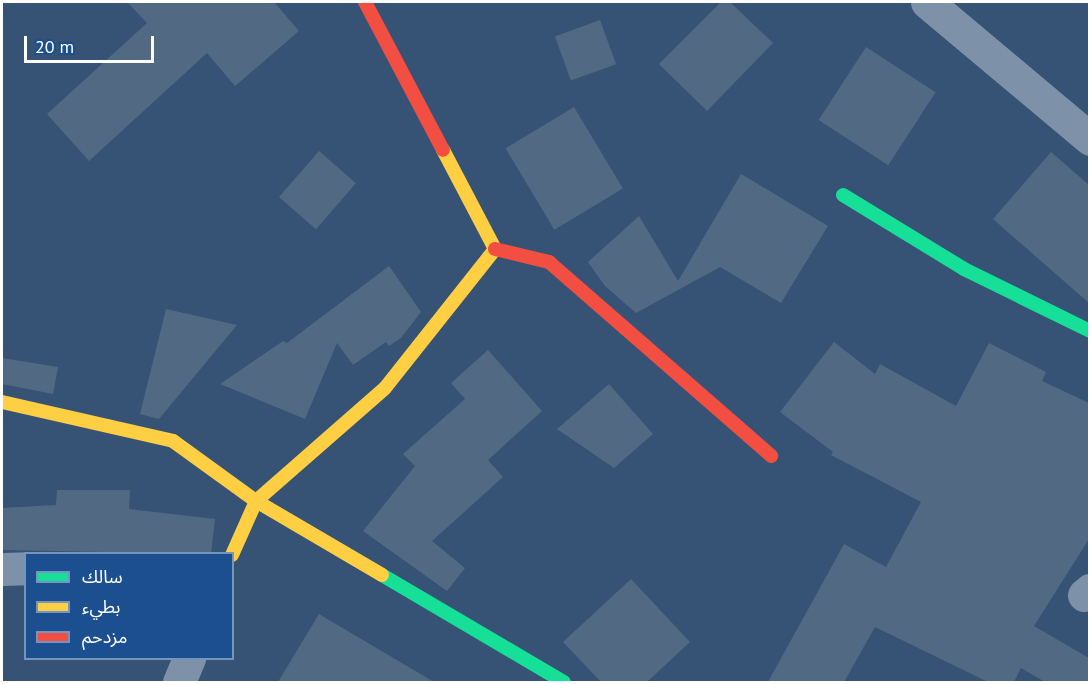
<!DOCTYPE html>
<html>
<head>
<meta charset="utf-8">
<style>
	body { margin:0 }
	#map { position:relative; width:1091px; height:684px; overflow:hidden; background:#365274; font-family:"PT Sans","Noto Sans Arabic",sans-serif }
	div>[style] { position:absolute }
	.building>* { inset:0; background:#526984; transform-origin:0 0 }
	.street>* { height:33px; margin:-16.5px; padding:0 16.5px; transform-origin:16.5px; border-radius:16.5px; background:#7d92a8 }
	.fast>* { height:14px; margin:-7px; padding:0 7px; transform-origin:7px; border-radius:7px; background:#16e098 }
	.slow>* { height:14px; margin:-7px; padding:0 7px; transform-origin:7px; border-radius:7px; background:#ffcf43 }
	.jam>* { height:14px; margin:-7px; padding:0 7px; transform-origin:7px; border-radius:7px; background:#f24e42 }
	span { translate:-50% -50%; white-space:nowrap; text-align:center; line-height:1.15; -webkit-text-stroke:4.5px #1b4f8f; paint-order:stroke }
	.frame { position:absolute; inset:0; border:3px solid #fff; pointer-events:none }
	.legend { position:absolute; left:24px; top:552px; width:210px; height:108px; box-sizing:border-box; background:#1b4f8f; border:2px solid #7695bc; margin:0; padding:8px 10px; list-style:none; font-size:18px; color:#fff }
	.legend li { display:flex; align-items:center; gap:12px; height:30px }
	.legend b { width:30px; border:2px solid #7695bc }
	.scale { position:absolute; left:24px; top:36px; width:130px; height:27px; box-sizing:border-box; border:3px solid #fff; border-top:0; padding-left:8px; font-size:18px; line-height:21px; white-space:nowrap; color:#fff; -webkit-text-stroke:4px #1b4f8f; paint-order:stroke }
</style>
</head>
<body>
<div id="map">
	<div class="building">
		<i style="clip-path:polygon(127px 2px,274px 2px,299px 31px,235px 86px,207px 53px,89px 161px,47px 114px,147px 23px)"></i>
		<i style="clip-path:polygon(721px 2px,730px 2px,773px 43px,707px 111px,659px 64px)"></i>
		<i style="left:600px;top:20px;width:47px;height:48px;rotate:70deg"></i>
		<i style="left:866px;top:47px;width:83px;height:87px;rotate:33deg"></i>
		<i style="left:574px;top:107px;width:95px;height:80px;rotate:59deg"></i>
		<i style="left:319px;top:151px;width:49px;height:61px;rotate:41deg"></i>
		<i style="clip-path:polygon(1051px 152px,1089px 185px,1089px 303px,993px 219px)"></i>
		<i style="clip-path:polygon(741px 174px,828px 226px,781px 303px,720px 267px,636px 313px,605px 286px,588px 262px,639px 216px,678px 281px)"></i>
		<i style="clip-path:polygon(389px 266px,421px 312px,401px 338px,389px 346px,386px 342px,353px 365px,337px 343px,305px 419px,220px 384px,283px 341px,287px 343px)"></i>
		<i style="clip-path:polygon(166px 309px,237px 325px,159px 419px,140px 414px)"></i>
		<i style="clip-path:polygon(834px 342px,875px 374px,880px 364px,956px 406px,989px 343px,1046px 372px,1042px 381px,1089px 403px,1089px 539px,1034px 626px,1089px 658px,1089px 682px,1045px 682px,1021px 668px,1014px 682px,988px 682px,875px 627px,844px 682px,768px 682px,844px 544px,886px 567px,921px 502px,831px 455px,833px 452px,780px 412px)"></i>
		<i style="clip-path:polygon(488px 350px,542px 411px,488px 460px,503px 477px,432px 541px,465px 568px,447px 591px,363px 531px,415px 466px,403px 454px,465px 399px,451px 383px)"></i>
		<i style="clip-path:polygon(2px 358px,58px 367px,53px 394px,2px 384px)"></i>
		<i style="clip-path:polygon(609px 384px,653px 434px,614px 468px,557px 429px)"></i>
		<i style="clip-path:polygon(57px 490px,130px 490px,129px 509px,215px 519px,211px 554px,2px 550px,2px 508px,56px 505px)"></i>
		<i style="clip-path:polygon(631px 579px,690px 642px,647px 682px,601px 682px,563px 642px)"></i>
		<i style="clip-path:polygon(319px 614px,434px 682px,278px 682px)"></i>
	</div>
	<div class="street">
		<i style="left:927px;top:2px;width:213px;rotate:40deg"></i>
		<i style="left:2px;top:569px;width:24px;rotate:-2deg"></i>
		<i style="left:1084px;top:595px;width:8px;rotate:-40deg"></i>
		<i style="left:179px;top:682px;width:26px;rotate:-67deg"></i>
	</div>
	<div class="fast">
		<i style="left:843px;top:195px;width:142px;rotate:31.4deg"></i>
		<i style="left:964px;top:269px;width:140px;rotate:26.2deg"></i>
		<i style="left:382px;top:575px;width:211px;rotate:30.5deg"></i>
	</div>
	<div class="slow">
		<i style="left:2px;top:402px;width:175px;rotate:12.8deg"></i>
		<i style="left:173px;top:441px;width:102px;rotate:35.9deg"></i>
		<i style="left:256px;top:501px;width:146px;rotate:30.4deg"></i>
		<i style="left:232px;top:555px;width:59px;rotate:-66deg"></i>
		<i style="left:256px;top:501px;width:171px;rotate:-41.2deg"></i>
		<i style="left:385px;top:388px;width:177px;rotate:-51.6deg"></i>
		<i style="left:495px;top:249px;width:112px;rotate:-117.7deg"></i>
	</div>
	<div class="jam">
		<i style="left:365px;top:2px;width:167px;rotate:62.2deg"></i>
		<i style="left:495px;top:249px;width:56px;rotate:13.5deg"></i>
		<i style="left:549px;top:262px;width:295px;rotate:41.1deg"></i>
	</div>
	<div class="frame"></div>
	<ul class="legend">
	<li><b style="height:8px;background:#16e098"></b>سالك</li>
	<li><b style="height:8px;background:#ffcf43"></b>بطيء</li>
	<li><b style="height:8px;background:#f24e42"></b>مزدحم</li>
	</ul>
	<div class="scale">20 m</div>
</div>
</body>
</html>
